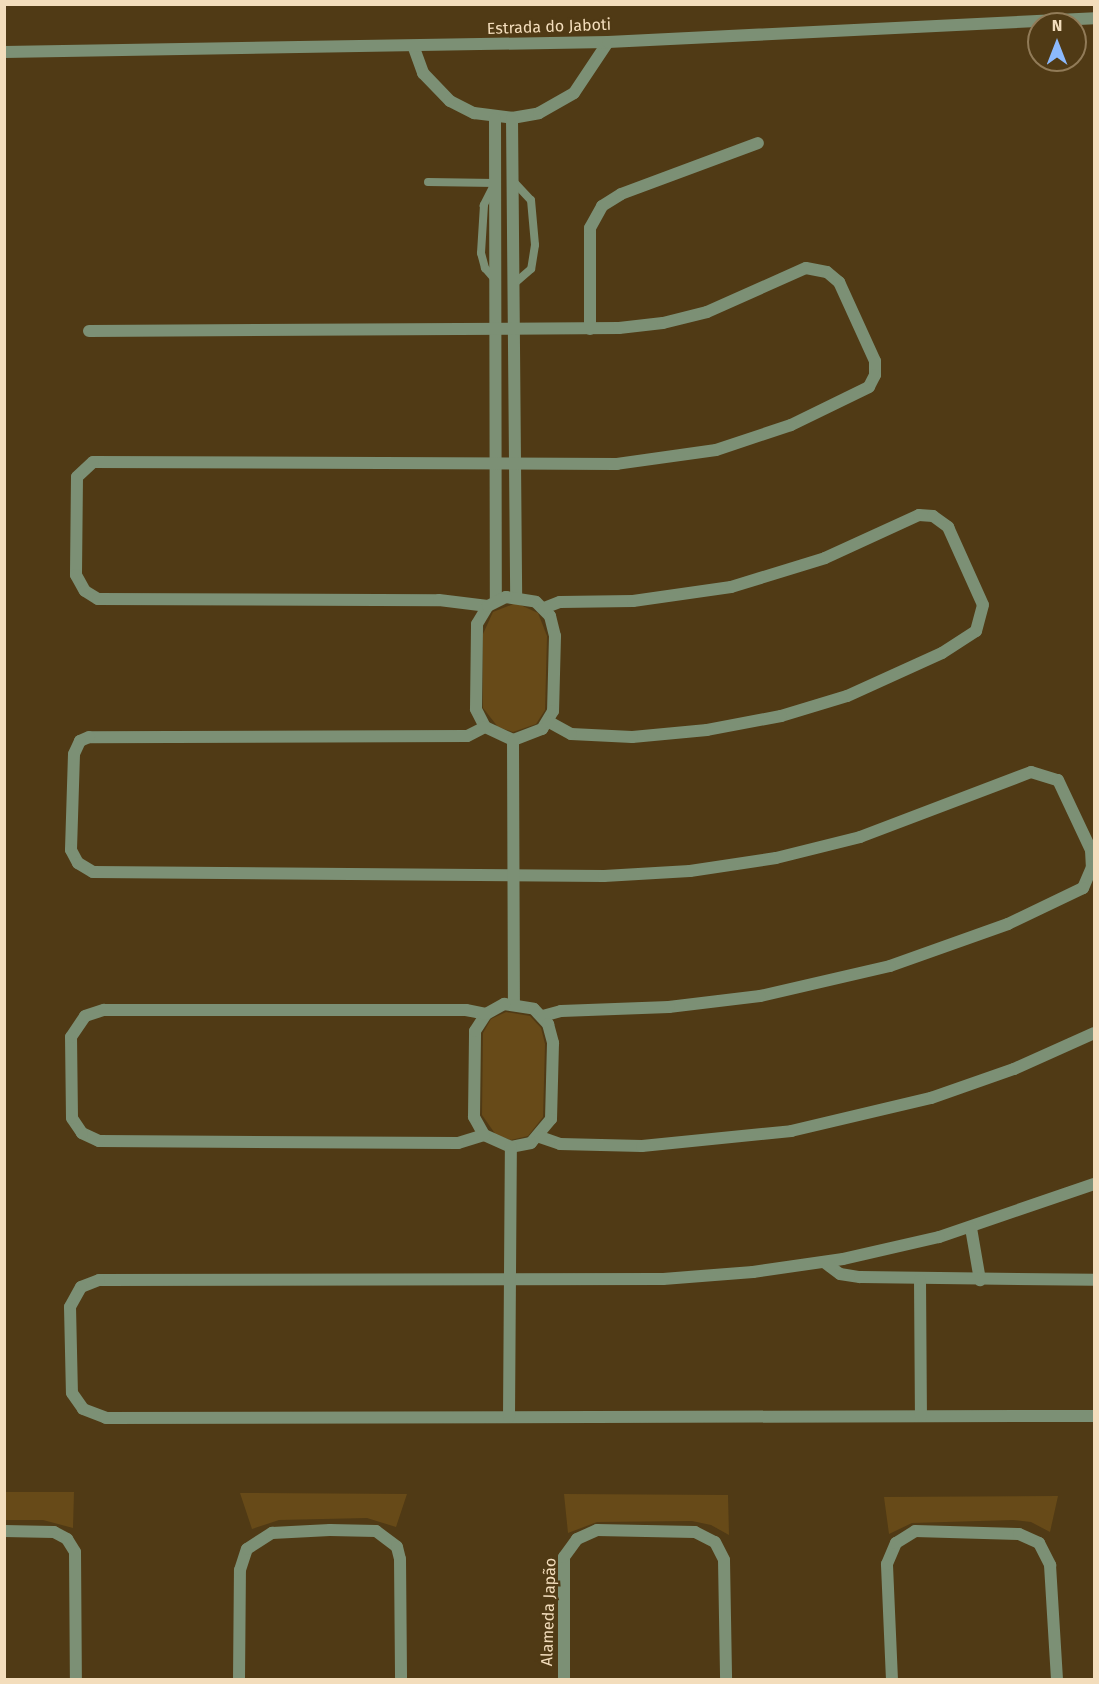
<!DOCTYPE html>
<html>
<head>
<meta charset="utf-8">
<style>
	body { margin:0 }
	#map { position:relative; width:1099px; height:1684px; overflow:hidden; background:#503a15; font-family:"Fira Sans",sans-serif }
	div>[style] { position:absolute }
	.green>* { inset:0; background:#674a18 }
	.service>* { height:8px; margin:-4px; padding:0 4px; transform-origin:4px; border-radius:4px; background:#7c9075 }
	.minor>* { height:12px; margin:-6px; padding:0 6px; transform-origin:6px; border-radius:6px; background:#7c9075 }
	span { translate:-50% -50%; white-space:nowrap; text-align:center; line-height:1.15; -webkit-text-stroke:4.5px #503a15; paint-order:stroke }
	.street-label { font-size:16px; color:#f3ddbc }
	.frame { position:absolute; inset:0; border:6px solid #f3ddbc; pointer-events:none }
	.north { position:absolute; left:1027px; top:12px; width:60px; height:60px; box-sizing:border-box; background:#503a15; border:2px solid #917b58; border-radius:50%; rotate:0deg; font-size:16px; font-weight:700; line-height:24px; text-align:center; color:#f3ddbc }
	.north::after { content:''; display:block; margin:auto; width:21px; height:27px; background:#8cb9fc; clip-path:polygon(50% 0,100% 100%,50% 72%,0 100%) }
</style>
</head>
<body>
<div id="map">
	<div class="green">
		<i style="clip-path:polygon(516px 603px,538px 613px,547px 636px,545px 710px,536px 724px,513px 732px,498px 727px,483px 708px,483px 634px,493px 612px)"></i>
		<i style="clip-path:polygon(506px 1012px,530px 1016px,541px 1028px,545px 1044px,543px 1117px,528px 1136px,511px 1140px,496px 1135px,482px 1115px,483px 1033px,491px 1019px)"></i>
		<i style="clip-path:polygon(5px 1492px,74px 1492px,73px 1528px,43px 1520px,5px 1520px)"></i>
		<i style="clip-path:polygon(240px 1493px,407px 1494px,396px 1527px,367px 1518px,279px 1520px,252px 1529px)"></i>
		<i style="clip-path:polygon(564px 1494px,728px 1495px,729px 1535px,711px 1525px,692px 1521px,597px 1522px,568px 1533px)"></i>
		<i style="clip-path:polygon(1058px 1496px,1050px 1532px,1031px 1522px,1013px 1520px,912px 1523px,889px 1534px,884px 1497px)"></i>
	</div>
	<div class="service">
		<i style="left:513px;top:181px;width:26px;rotate:47deg"></i>
		<i style="left:531px;top:200px;width:45px;rotate:84.9deg"></i>
		<i style="left:535px;top:245px;width:24px;rotate:99deg"></i>
		<i style="left:531px;top:269px;width:21px;rotate:139deg"></i>
		<i style="left:428px;top:182px;width:67px;rotate:0.9deg"></i>
		<i style="left:495px;top:183px;width:25px;rotate:117deg"></i>
		<i style="left:484px;top:205px;width:48px;rotate:93.6deg"></i>
		<i style="left:481px;top:253px;width:16px;rotate:75deg"></i>
		<i style="left:485px;top:268px;width:18px;rotate:49deg"></i>
	</div>
	<div class="minor">
		<i style="left:414px;top:48px;width:27px;rotate:70deg"></i>
		<i style="left:423px;top:73px;width:39px;rotate:46deg"></i>
		<i style="left:450px;top:101px;width:27px;rotate:27deg"></i>
		<i style="left:474px;top:113px;width:38px;rotate:7deg"></i>
		<i style="left:512px;top:118px;width:27px;rotate:-10deg"></i>
		<i style="left:539px;top:113px;width:40px;rotate:-29.7deg"></i>
		<i style="left:574px;top:93px;width:61px;rotate:-56.3deg"></i>
		<i style="left:4px;top:52px;width:604px;rotate:-0.95deg"></i>
		<i style="left:608px;top:42px;width:487px;rotate:-2.8deg"></i>
		<i style="left:512px;top:118px;width:478px;rotate:89.5deg"></i>
		<i style="left:495px;top:119px;width:481px;rotate:89.9deg"></i>
		<i style="left:590px;top:329px;width:101px;rotate:-90deg"></i>
		<i style="left:590px;top:228px;width:25px;rotate:-61deg"></i>
		<i style="left:602px;top:206px;width:22px;rotate:-32deg"></i>
		<i style="left:621px;top:194px;width:146px;rotate:-20.4deg"></i>
		<i style="left:89px;top:331px;width:530px;rotate:-0.32deg"></i>
		<i style="left:619px;top:328px;width:44px;rotate:-6.5deg"></i>
		<i style="left:663px;top:323px;width:45px;rotate:-14deg"></i>
		<i style="left:707px;top:312px;width:108px;rotate:-24deg"></i>
		<i style="left:806px;top:268px;width:21px;rotate:11deg"></i>
		<i style="left:827px;top:272px;width:16px;rotate:40deg"></i>
		<i style="left:839px;top:282px;width:87px;rotate:65.5deg"></i>
		<i style="left:875px;top:361px;width:14px;rotate:90deg"></i>
		<i style="left:875px;top:375px;width:13px;rotate:117deg"></i>
		<i style="left:869px;top:387px;width:87px;rotate:154deg"></i>
		<i style="left:791px;top:425px;width:79px;rotate:161.6deg"></i>
		<i style="left:716px;top:450px;width:100px;rotate:172deg"></i>
		<i style="left:617px;top:464px;width:524px;rotate:-179.78deg"></i>
		<i style="left:93px;top:462px;width:22px;rotate:137deg"></i>
		<i style="left:77px;top:477px;width:98px;rotate:90.6deg"></i>
		<i style="left:76px;top:575px;width:18px;rotate:61deg"></i>
		<i style="left:85px;top:591px;width:15px;rotate:32deg"></i>
		<i style="left:98px;top:599px;width:341px;rotate:0.2deg"></i>
		<i style="left:439px;top:600px;width:49px;rotate:7deg"></i>
		<i style="left:506px;top:597px;width:30px;rotate:9deg"></i>
		<i style="left:536px;top:602px;width:20px;rotate:45deg"></i>
		<i style="left:550px;top:616px;width:21px;rotate:76deg"></i>
		<i style="left:555px;top:636px;width:75px;rotate:91.5deg"></i>
		<i style="left:553px;top:711px;width:21px;rotate:121deg"></i>
		<i style="left:542px;top:729px;width:31px;rotate:159deg"></i>
		<i style="left:513px;top:740px;width:31px;rotate:-155deg"></i>
		<i style="left:485px;top:727px;width:20px;rotate:-117deg"></i>
		<i style="left:476px;top:709px;width:85px;rotate:-89.3deg"></i>
		<i style="left:477px;top:624px;width:21px;rotate:-59deg"></i>
		<i style="left:488px;top:606px;width:20px;rotate:-27deg"></i>
		<i style="left:544px;top:608px;width:17px;rotate:-21deg"></i>
		<i style="left:560px;top:602px;width:73px;rotate:-0.8deg"></i>
		<i style="left:633px;top:601px;width:99px;rotate:-8.1deg"></i>
		<i style="left:731px;top:587px;width:98px;rotate:-17.1deg"></i>
		<i style="left:825px;top:558px;width:103px;rotate:-24.6deg"></i>
		<i style="left:919px;top:515px;width:14px;rotate:4deg"></i>
		<i style="left:933px;top:516px;width:19px;rotate:36deg"></i>
		<i style="left:948px;top:527px;width:85px;rotate:65.8deg"></i>
		<i style="left:983px;top:605px;width:27px;rotate:105deg"></i>
		<i style="left:976px;top:631px;width:40px;rotate:147.1deg"></i>
		<i style="left:942px;top:653px;width:104px;rotate:155.6deg"></i>
		<i style="left:847px;top:696px;width:69px;rotate:163.1deg"></i>
		<i style="left:781px;top:716px;width:75px;rotate:169.3deg"></i>
		<i style="left:707px;top:730px;width:75px;rotate:174.7deg"></i>
		<i style="left:632px;top:737px;width:61px;rotate:-177.2deg"></i>
		<i style="left:571px;top:734px;width:26px;rotate:-151deg"></i>
		<i style="left:485px;top:727px;width:20px;rotate:153deg"></i>
		<i style="left:467px;top:736px;width:378px;rotate:179.8deg"></i>
		<i style="left:89px;top:737px;width:10px;rotate:156deg"></i>
		<i style="left:80px;top:741px;width:14px;rotate:115deg"></i>
		<i style="left:74px;top:754px;width:96px;rotate:91.8deg"></i>
		<i style="left:71px;top:850px;width:15px;rotate:62deg"></i>
		<i style="left:78px;top:863px;width:17px;rotate:31deg"></i>
		<i style="left:93px;top:872px;width:511px;rotate:0.45deg"></i>
		<i style="left:604px;top:876px;width:86px;rotate:-3.3deg"></i>
		<i style="left:690px;top:871px;width:87px;rotate:-8.6deg"></i>
		<i style="left:776px;top:858px;width:87px;rotate:-14deg"></i>
		<i style="left:860px;top:837px;width:183px;rotate:-20.8deg"></i>
		<i style="left:1031px;top:772px;width:28px;rotate:17deg"></i>
		<i style="left:1058px;top:780px;width:77px;rotate:64.8deg"></i>
		<i style="left:1091px;top:850px;width:17px;rotate:87deg"></i>
		<i style="left:1092px;top:867px;width:23px;rotate:113deg"></i>
		<i style="left:1083px;top:888px;width:83px;rotate:154.4deg"></i>
		<i style="left:1008px;top:924px;width:125px;rotate:160.4deg"></i>
		<i style="left:890px;top:966px;width:133px;rotate:167deg"></i>
		<i style="left:760px;top:996px;width:92px;rotate:173.1deg"></i>
		<i style="left:669px;top:1007px;width:108px;rotate:177.9deg"></i>
		<i style="left:561px;top:1011px;width:20px;rotate:165deg"></i>
		<i style="left:513px;top:740px;width:263px;rotate:89.8deg"></i>
		<i style="left:504px;top:1004px;width:30px;rotate:9deg"></i>
		<i style="left:534px;top:1009px;width:21px;rotate:47deg"></i>
		<i style="left:548px;top:1024px;width:20px;rotate:75deg"></i>
		<i style="left:553px;top:1043px;width:76px;rotate:91.5deg"></i>
		<i style="left:551px;top:1119px;width:31px;rotate:130deg"></i>
		<i style="left:531px;top:1143px;width:20px;rotate:169deg"></i>
		<i style="left:511px;top:1147px;width:30px;rotate:-156deg"></i>
		<i style="left:484px;top:1135px;width:21px;rotate:-119deg"></i>
		<i style="left:474px;top:1117px;width:86px;rotate:-89.3deg"></i>
		<i style="left:475px;top:1031px;width:20px;rotate:-57deg"></i>
		<i style="left:486px;top:1014px;width:21px;rotate:-29deg"></i>
		<i style="left:484px;top:1135px;width:27px;rotate:163deg"></i>
		<i style="left:458px;top:1143px;width:359px;rotate:-179.7deg"></i>
		<i style="left:99px;top:1141px;width:19px;rotate:-155deg"></i>
		<i style="left:82px;top:1133px;width:18px;rotate:-124deg"></i>
		<i style="left:72px;top:1118px;width:81px;rotate:-90.7deg"></i>
		<i style="left:71px;top:1037px;width:25px;rotate:-56deg"></i>
		<i style="left:85px;top:1016px;width:20px;rotate:-18deg"></i>
		<i style="left:104px;top:1010px;width:362px"></i>
		<i style="left:466px;top:1010px;width:20px;rotate:11deg"></i>
		<i style="left:540px;top:1137px;width:21px;rotate:19deg"></i>
		<i style="left:560px;top:1144px;width:82px;rotate:1.4deg"></i>
		<i style="left:642px;top:1146px;width:150px;rotate:-5.7deg"></i>
		<i style="left:791px;top:1131px;width:144px;rotate:-13.3deg"></i>
		<i style="left:931px;top:1098px;width:88px;rotate:-19.3deg"></i>
		<i style="left:1014px;top:1069px;width:88px;rotate:-24.2deg"></i>
		<i style="left:1094px;top:1184px;width:164px;rotate:161.1deg"></i>
		<i style="left:939px;top:1237px;width:98px;rotate:167.1deg"></i>
		<i style="left:843px;top:1259px;width:91px;rotate:171.8deg"></i>
		<i style="left:753px;top:1272px;width:90px;rotate:175.6deg"></i>
		<i style="left:663px;top:1279px;width:564px;rotate:179.9deg"></i>
		<i style="left:99px;top:1280px;width:19px;rotate:159deg"></i>
		<i style="left:81px;top:1287px;width:23px;rotate:119deg"></i>
		<i style="left:70px;top:1307px;width:86px;rotate:88.7deg"></i>
		<i style="left:72px;top:1393px;width:19px;rotate:55deg"></i>
		<i style="left:83px;top:1409px;width:25px;rotate:21deg"></i>
		<i style="left:106px;top:1418px;width:988px;rotate:-0.12deg"></i>
		<i style="left:971px;top:1228px;width:53px;rotate:80.2deg"></i>
		<i style="left:824px;top:1262px;width:20px;rotate:37deg"></i>
		<i style="left:840px;top:1274px;width:20px;rotate:9deg"></i>
		<i style="left:860px;top:1277px;width:234px;rotate:0.7deg"></i>
		<i style="left:920px;top:1280px;width:136px;rotate:89.6deg"></i>
		<i style="left:509px;top:1417px;width:270px;rotate:-89.6deg"></i>
		<i style="left:4px;top:1531px;width:50px;rotate:1.1deg"></i>
		<i style="left:54px;top:1532px;width:15px;rotate:28deg"></i>
		<i style="left:67px;top:1539px;width:15px;rotate:58deg"></i>
		<i style="left:75px;top:1552px;width:128px;rotate:89.6deg"></i>
		<i style="left:239px;top:1680px;width:110px;rotate:-89.5deg"></i>
		<i style="left:240px;top:1570px;width:22px;rotate:-72deg"></i>
		<i style="left:247px;top:1549px;width:30px;rotate:-33deg"></i>
		<i style="left:272px;top:1533px;width:58px;rotate:-3deg"></i>
		<i style="left:330px;top:1530px;width:46px;rotate:1.2deg"></i>
		<i style="left:376px;top:1531px;width:26px;rotate:37deg"></i>
		<i style="left:397px;top:1547px;width:12px;rotate:76deg"></i>
		<i style="left:400px;top:1559px;width:121px;rotate:89.5deg"></i>
		<i style="left:564px;top:1680px;width:123px;rotate:-90deg"></i>
		<i style="left:564px;top:1557px;width:22px;rotate:-54deg"></i>
		<i style="left:577px;top:1539px;width:22px;rotate:-24deg"></i>
		<i style="left:597px;top:1530px;width:98px;rotate:1.2deg"></i>
		<i style="left:695px;top:1532px;width:22px;rotate:27deg"></i>
		<i style="left:715px;top:1542px;width:20px;rotate:63deg"></i>
		<i style="left:724px;top:1560px;width:120px;rotate:89deg"></i>
		<i style="left:892px;top:1680px;width:116px;rotate:-92.5deg"></i>
		<i style="left:887px;top:1564px;width:23px;rotate:-67deg"></i>
		<i style="left:896px;top:1543px;width:22px;rotate:-32deg"></i>
		<i style="left:915px;top:1531px;width:104px;rotate:1.7deg"></i>
		<i style="left:1019px;top:1534px;width:22px;rotate:24deg"></i>
		<i style="left:1039px;top:1543px;width:25px;rotate:63deg"></i>
		<i style="left:1050px;top:1565px;width:115px;rotate:86.5deg"></i>
	</div>
	<div class="street-label">
		<span style="left:549px;top:27px;rotate:-2deg">Estrada do Jaboti</span>
		<span style="left:549px;top:1612px;rotate:-88deg">Alameda Japão</span>
	</div>
	<div class="frame"></div>
	<div class="north">N</div>
</div>
</body>
</html>
